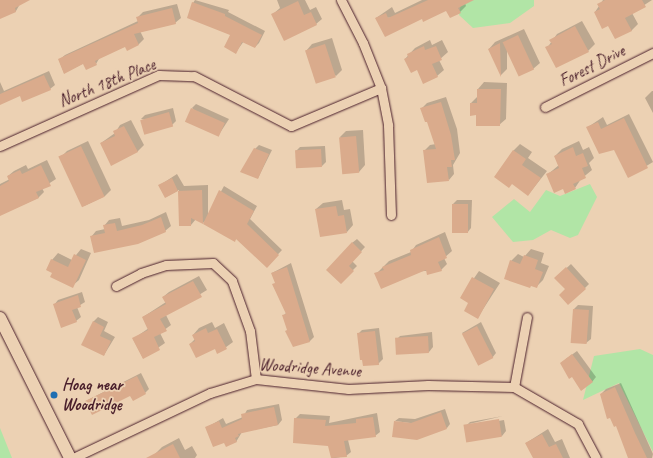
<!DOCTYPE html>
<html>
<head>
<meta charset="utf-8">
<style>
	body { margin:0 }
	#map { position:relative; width:653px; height:458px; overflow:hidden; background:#ecd1b3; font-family:Caveat,sans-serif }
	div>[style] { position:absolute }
	.green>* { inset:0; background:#b1e5a6 }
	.shadow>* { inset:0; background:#0003 }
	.building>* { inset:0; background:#daab8c; transform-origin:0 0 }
	.roads { filter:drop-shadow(0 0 1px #4a1f2b) drop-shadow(0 0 1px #4a1f2b) }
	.minor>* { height:9px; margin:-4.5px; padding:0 4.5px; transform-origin:4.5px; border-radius:4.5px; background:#ecd1b3 }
	.tertiary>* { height:12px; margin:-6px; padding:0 6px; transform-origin:6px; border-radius:6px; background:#ecd1b3 }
	.dots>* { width:11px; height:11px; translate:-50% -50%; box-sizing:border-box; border:2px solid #ecd1b3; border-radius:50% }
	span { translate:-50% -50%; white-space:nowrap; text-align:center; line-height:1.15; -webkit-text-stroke:3.5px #ecd1b3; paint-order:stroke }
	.street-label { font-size:17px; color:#4a1f2b }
	.poi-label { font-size:17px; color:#4a1f2b; font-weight:700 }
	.left { translate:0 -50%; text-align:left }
</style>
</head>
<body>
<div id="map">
	<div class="green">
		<i style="clip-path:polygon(472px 0,534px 0,534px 6px,510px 23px,473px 28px,459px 15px,461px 3px)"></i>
		<i style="clip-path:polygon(590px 184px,597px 197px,578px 235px,570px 238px,551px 230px,533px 240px,513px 242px,492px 217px,514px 199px,530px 212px,546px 190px,560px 196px)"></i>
		<i style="clip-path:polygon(640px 349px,653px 355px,653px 452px,619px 383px,583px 400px,594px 356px)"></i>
		<i style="clip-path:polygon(0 428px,12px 458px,0 458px)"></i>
	</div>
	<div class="shadow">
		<i style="clip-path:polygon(0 0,28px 0,20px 4px,16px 11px,0 18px)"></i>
		<i style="clip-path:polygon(195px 0,229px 10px,228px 12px,265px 31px,259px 43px,255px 47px,244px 41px,236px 52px,231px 35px,193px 3px)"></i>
		<i style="clip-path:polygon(277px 0,305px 0,310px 10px,316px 7px,322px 19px,316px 24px,272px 15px,280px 8px)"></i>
		<i style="clip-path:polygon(422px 0,472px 0,465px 3px,466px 6px,460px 12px,447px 10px,422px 17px,376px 18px,392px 7px,395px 13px)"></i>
		<i style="clip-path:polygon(603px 0,652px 0,632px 13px,638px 24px,631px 31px,609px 24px,595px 12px)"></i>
		<i style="clip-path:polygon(177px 4px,181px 18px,175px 23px,140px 31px,144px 39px,139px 44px,127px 49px,126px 46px,100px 57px,96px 64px,84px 63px,64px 73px,59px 60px,65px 55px,138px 21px,138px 17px,143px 12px)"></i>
		<i style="clip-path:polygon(582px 21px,595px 44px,588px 51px,547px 48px,557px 34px)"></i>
		<i style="clip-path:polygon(524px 29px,540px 63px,533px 69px,507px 50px,507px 69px,501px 75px,489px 49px,495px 42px)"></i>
		<i style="clip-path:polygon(332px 38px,342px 70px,336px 76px,306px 51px,312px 44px)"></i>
		<i style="clip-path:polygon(430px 40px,432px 45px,442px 40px,448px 52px,439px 60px,444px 70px,437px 76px,417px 69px,405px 59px,415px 48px)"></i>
		<i style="clip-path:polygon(49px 71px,55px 85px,50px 89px,20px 95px,0 104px,0 82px,4px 91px)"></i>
		<i style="clip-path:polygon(484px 82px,507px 83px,506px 119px,499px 125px,477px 114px,471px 103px,478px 96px,478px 89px)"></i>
		<i style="clip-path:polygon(652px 91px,653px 91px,653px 113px,645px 98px)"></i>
		<i style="clip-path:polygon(446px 97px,457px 129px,460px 153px,453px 165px,454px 174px,449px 180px,424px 151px,430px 145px,436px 144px,428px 120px,421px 109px,427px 103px)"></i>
		<i style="clip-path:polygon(196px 104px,229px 119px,218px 136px,192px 108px)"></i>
		<i style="clip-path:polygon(173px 108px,176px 121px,172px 125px,141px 119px,145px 115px)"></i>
		<i style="clip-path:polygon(629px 114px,653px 162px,628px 177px,615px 149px,588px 127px,603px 117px,607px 125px)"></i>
		<i style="clip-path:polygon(131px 120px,144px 145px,137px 152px,101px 143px,115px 133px,120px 125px)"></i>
		<i style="clip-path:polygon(363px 130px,365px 165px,359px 172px,340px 137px,346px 131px)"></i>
		<i style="clip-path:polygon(88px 141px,111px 190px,105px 196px,84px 206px,61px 157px,67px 151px)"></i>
		<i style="clip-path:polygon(579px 141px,583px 150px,589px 147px,594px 158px,589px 163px,592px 170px,581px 179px,575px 188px,563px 187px,547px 175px,559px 165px,555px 156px,562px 149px)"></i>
		<i style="clip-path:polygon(520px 144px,532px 152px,528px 158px,547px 171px,528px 195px,513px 151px)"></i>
		<i style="clip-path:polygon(259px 145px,272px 150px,258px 178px,255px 149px)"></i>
		<i style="clip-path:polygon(325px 146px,326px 162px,322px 166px,296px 151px,300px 147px)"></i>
		<i style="clip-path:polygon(47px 160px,56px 179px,42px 188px,44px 192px,38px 198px,0 215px,0 184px,10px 179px,8px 176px,14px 171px,26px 165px,28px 169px)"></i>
		<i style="clip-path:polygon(177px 174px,184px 186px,208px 185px,208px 215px,224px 186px,257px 206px,250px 219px,282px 250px,267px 266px,237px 238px,235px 240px,206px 220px,203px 223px,196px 219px,191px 225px,180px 225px,179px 190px,166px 197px,160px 185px)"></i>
		<i style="clip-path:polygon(342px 200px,344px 210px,350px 209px,353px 225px,347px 232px,316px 209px,323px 203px)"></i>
		<i style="clip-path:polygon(457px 200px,472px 200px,471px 228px,467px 233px,452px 232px,453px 204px)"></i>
		<i style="clip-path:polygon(166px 212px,171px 226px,165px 231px,91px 237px,96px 231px,105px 229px,104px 226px,109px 220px,120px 218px,122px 226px,149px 220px)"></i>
		<i style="clip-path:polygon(445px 232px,452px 251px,444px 258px,447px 264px,441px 270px,376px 274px,389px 261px,411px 252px,416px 245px)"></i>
		<i style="clip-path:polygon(357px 239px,365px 247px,352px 261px,357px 266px,341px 282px,352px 243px)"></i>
		<i style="clip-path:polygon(81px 249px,91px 253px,79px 280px,72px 286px,53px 272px,52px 260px,58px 253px,72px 260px)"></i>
		<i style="clip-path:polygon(531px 249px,544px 253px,541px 263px,549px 266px,543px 280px,536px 287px,511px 261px,518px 254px,524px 257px)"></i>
		<i style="clip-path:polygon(291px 263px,314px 337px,310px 341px,294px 346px,284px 315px,287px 312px,272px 273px)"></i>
		<i style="clip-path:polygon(571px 264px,589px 284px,585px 288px,566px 289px,560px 274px)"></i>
		<i style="clip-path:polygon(479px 271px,500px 283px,478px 317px,470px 302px,461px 297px)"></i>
		<i style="clip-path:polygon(199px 276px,207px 290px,166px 315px,171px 325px,160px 333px,165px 343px,143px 358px,133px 339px,149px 328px,143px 317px,166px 302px,163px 297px,169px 292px)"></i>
		<i style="clip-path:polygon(82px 292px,85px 302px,77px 307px,81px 317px,76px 321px,54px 305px,58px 300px)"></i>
		<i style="clip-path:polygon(578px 305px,593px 306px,591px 339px,586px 343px,574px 309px)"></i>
		<i style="clip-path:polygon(98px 317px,108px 322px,104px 331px,115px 337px,104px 355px,93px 322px)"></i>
		<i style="clip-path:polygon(212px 322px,215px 328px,224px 323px,233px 342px,218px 353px,215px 348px,190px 344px,195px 339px,193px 335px,199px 328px)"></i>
		<i style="clip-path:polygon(481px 322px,496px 353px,492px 358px,462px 333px)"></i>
		<i style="clip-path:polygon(379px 328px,383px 359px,378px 364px,363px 358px,358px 334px,362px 330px)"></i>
		<i style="clip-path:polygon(432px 332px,433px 347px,429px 352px,397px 354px,396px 340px,400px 336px)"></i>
		<i style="clip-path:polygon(577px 351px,596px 377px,592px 382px,566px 359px)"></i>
		<i style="clip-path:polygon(141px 373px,149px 389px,145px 393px,86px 401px)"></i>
		<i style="clip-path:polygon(621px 383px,653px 454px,652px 458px,629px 458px,617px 425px,601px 394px,606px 389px)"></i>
		<i style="clip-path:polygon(279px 404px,282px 420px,278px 425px,242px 432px,236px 442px,224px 441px,206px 428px,223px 418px,226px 424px,243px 417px,247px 410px)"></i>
		<i style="clip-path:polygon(445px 409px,450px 424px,447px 428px,395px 421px,399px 418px,415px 419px)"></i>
		<i style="clip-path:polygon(377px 413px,380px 432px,375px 436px,348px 440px,351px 452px,346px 456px,335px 458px,332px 458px,329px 445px,295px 419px,300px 414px,330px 416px,329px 423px)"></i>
		<i style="clip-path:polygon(503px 416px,469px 424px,469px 426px,504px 420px,506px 431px,502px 436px,466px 426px,470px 422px)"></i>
		<i style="clip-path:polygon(548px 429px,555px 442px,562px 439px,570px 458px,534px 458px,526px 443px)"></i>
		<i style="clip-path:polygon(179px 438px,185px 450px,192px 446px,197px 455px,195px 458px,157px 458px,155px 454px,162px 447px)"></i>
	</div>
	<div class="building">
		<i style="clip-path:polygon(0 0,30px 0,15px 8px,16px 12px,0 19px)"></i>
		<i style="clip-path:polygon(428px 0,474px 0,458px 8px,461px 13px,450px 18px,446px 11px,423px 22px,422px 19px,385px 37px,375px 18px,386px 13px,388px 18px)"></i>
		<i style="clip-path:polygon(605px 0,642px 0,646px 7px,625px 18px,632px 31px,615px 39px,608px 26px,602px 29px,594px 12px,600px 9px,597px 4px)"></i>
		<i style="clip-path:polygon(298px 1px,304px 15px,311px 12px,317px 25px,284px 41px,271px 14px)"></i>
		<i style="clip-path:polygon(192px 2px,225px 14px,225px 16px,262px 35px,255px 48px,242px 42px,236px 54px,224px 47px,230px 35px,187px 18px)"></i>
		<i style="clip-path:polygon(172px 8px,176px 24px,134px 34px,139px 45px,127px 51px,125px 47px,95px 61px,97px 65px,86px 70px,83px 64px,64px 74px,58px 59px,138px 23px,136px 17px)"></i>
		<i style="clip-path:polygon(575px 26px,589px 52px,556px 68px,545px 47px,552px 44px,549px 40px)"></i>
		<i style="left:518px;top:35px;width:38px;height:17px;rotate:65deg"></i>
		<i style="clip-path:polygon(500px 43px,501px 77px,488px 49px)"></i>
		<i style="left:325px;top:44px;width:35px;height:21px;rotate:72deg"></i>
		<i style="clip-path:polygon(424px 46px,425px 50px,436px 46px,442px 60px,432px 64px,438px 77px,423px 84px,417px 70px,411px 73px,404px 59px,408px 57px,407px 54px)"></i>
		<i style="clip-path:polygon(44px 75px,51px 90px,22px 102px,20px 96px,0 105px,0 94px)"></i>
		<i style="clip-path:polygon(477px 89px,501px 89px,500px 126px,476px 126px,476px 115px,470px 116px,470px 103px,477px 103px)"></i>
		<i style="clip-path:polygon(441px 102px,451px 135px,455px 160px,451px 160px,452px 167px,447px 167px,449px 181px,427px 183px,423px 150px,436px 149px,427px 122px,425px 122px,420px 108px)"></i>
		<i style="left:191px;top:108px;width:37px;height:15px;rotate:24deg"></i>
		<i style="left:169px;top:112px;width:15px;height:30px;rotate:74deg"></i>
		<i style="clip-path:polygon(624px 118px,648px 168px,628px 178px,614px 150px,599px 154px,586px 127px,598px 122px,601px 129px)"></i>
		<i style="clip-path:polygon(124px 126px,138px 152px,111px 166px,100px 143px,115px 136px,113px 131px)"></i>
		<i style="left:356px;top:136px;width:37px;height:17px;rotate:85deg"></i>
		<i style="left:81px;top:146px;width:56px;height:25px;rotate:65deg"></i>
		<i style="clip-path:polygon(573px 147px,576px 156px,583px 153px,588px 166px,582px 168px,586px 178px,573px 184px,576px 189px,565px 194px,563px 189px,554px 193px,546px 174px,559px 168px,554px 156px)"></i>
		<i style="clip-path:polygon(254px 148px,269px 154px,258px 179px,240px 172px)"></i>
		<i style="left:321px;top:149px;width:18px;height:26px;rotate:87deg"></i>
		<i style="clip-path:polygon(513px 150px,526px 159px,522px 165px,541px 178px,528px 196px,512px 184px,509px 188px,494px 177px)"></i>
		<i style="clip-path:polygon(41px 165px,51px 186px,36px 192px,39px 198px,0 216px,0 186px,9px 181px,7px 176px,20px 170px,22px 174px)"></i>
		<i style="clip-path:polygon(172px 178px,178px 191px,202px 190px,203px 224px,191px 218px,191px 226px,179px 226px,178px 191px,165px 198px,158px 185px)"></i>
		<i style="clip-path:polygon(219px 190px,254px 211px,247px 224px,279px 255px,267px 268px,236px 239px,235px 242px,203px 224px)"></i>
		<i style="left:452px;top:204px;width:16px;height:29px"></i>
		<i style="clip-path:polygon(336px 206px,338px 216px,344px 215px,347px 233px,320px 237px,315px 209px)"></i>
		<i style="clip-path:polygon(161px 217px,166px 232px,138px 244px,94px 253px,90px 236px,105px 233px,103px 225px,115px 223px,117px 231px,142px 225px)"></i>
		<i style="clip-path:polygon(439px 237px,447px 258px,438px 262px,442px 271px,427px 275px,426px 270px,381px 289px,374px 273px,384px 270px,382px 267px,411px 255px,410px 250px)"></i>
		<i style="clip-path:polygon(352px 242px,362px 252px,349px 266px,354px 271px,341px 284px,326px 270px)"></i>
		<i style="clip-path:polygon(74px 254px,86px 260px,73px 288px,50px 277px,52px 273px,46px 270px,51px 259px,68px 267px)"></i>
		<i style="clip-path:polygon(524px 255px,538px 260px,535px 269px,543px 272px,537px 288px,531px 286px,530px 288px,504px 279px,510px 260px,520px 264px)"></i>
		<i style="clip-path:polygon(287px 267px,310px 342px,293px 347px,285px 331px,287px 330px,282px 315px,286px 314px,272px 284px,275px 283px,271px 273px)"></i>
		<i style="clip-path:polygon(566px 267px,586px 289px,568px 305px,559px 295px,565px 289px,554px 278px)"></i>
		<i style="clip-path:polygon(472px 277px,494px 289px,478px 319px,464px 311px,468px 303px,460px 298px)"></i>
		<i style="clip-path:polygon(193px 281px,202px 297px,160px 319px,167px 331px,154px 337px,160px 350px,143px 359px,132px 338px,148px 330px,142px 317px,166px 304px,162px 297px)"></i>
		<i style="clip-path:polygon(78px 295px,81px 307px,72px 310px,77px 322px,61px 328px,53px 304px)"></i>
		<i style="left:573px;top:309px;width:16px;height:34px;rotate:4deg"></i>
		<i style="clip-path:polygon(93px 321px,104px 327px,100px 336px,111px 341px,104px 356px,81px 345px)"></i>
		<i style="left:477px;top:326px;width:36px;height:17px;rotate:63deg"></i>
		<i style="clip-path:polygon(206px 328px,208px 333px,217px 329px,227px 349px,217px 354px,215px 349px,196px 358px,189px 344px,195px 341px,192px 335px)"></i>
		<i style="clip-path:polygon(375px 331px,379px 365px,363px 366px,362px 360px,360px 360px,357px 333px)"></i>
		<i style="left:428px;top:336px;width:17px;height:33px;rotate:87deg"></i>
		<i style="clip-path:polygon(572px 354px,593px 382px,581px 391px,572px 377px,569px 379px,560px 363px)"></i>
		<i style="clip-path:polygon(137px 376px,146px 394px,133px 401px,130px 396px,92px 415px,85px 401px)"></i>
		<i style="clip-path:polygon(615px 387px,635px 433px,647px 458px,628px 458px,616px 426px,614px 427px,610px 418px,607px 419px,600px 394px)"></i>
		<i style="clip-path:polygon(274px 407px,278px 425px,238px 434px,239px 436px,235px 438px,237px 442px,226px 447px,224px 443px,213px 447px,205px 427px,219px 421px,222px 428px,242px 419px,241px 414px)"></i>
		<i style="clip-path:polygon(441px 412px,447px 429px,417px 440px,392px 437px,394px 421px,411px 423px)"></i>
		<i style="clip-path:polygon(373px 417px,376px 437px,344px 441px,347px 457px,331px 458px,328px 446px,293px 443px,294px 418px,326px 420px,325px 426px,356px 423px,356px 419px)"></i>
		<i style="left:499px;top:419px;width:18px;height:36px;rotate:81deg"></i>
		<i style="clip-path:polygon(542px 434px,549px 447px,556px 444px,563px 458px,533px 458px,525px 443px)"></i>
		<i style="clip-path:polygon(173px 444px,180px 458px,146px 458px)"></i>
	</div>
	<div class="roads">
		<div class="minor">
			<i style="left:341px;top:0;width:48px;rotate:62.9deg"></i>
			<i style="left:363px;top:43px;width:48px;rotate:68.2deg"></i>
			<i style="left:381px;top:88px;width:38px;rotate:79deg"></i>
			<i style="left:388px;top:125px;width:90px;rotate:88.1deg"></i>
			<i style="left:545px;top:107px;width:121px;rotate:-26.6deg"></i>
			<i style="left:0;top:146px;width:174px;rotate:-24.1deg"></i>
			<i style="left:159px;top:75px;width:35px;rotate:2deg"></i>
			<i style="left:194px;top:76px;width:109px;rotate:27.3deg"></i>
			<i style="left:291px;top:126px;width:98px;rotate:-22.9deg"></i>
			<i style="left:116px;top:286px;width:28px;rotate:-27deg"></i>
			<i style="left:141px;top:273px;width:26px;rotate:-18deg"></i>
			<i style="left:166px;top:265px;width:47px;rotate:-2.4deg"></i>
			<i style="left:213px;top:263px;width:26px;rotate:43deg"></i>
			<i style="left:232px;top:281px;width:53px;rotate:70.2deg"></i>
			<i style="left:250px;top:331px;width:48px;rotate:82.9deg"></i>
			<i style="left:514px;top:387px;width:71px;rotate:-79.5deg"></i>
			<i style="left:73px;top:458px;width:152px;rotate:-25.4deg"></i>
			<i style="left:210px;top:393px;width:48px;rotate:-16.9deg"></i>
			<i style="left:256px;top:379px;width:93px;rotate:6.2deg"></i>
			<i style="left:348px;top:389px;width:80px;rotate:-2.9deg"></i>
			<i style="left:428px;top:385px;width:86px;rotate:1.3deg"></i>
			<i style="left:514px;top:387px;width:74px;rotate:30deg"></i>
			<i style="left:578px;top:424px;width:38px;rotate:62deg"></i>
		</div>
		<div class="tertiary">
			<i style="left:0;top:318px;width:157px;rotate:63.4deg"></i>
		</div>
	</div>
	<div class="dots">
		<i style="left:54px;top:395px;background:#1f6fb2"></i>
	</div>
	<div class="street-label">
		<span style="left:592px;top:66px;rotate:-27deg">Forest Drive</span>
		<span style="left:107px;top:83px;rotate:-22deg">North 18th Place</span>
		<span style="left:310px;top:368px;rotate:4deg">Woodridge Avenue</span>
	</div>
	<div class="poi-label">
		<span class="left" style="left:62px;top:395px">Hoag near<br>Woodridge</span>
	</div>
</div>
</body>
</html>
